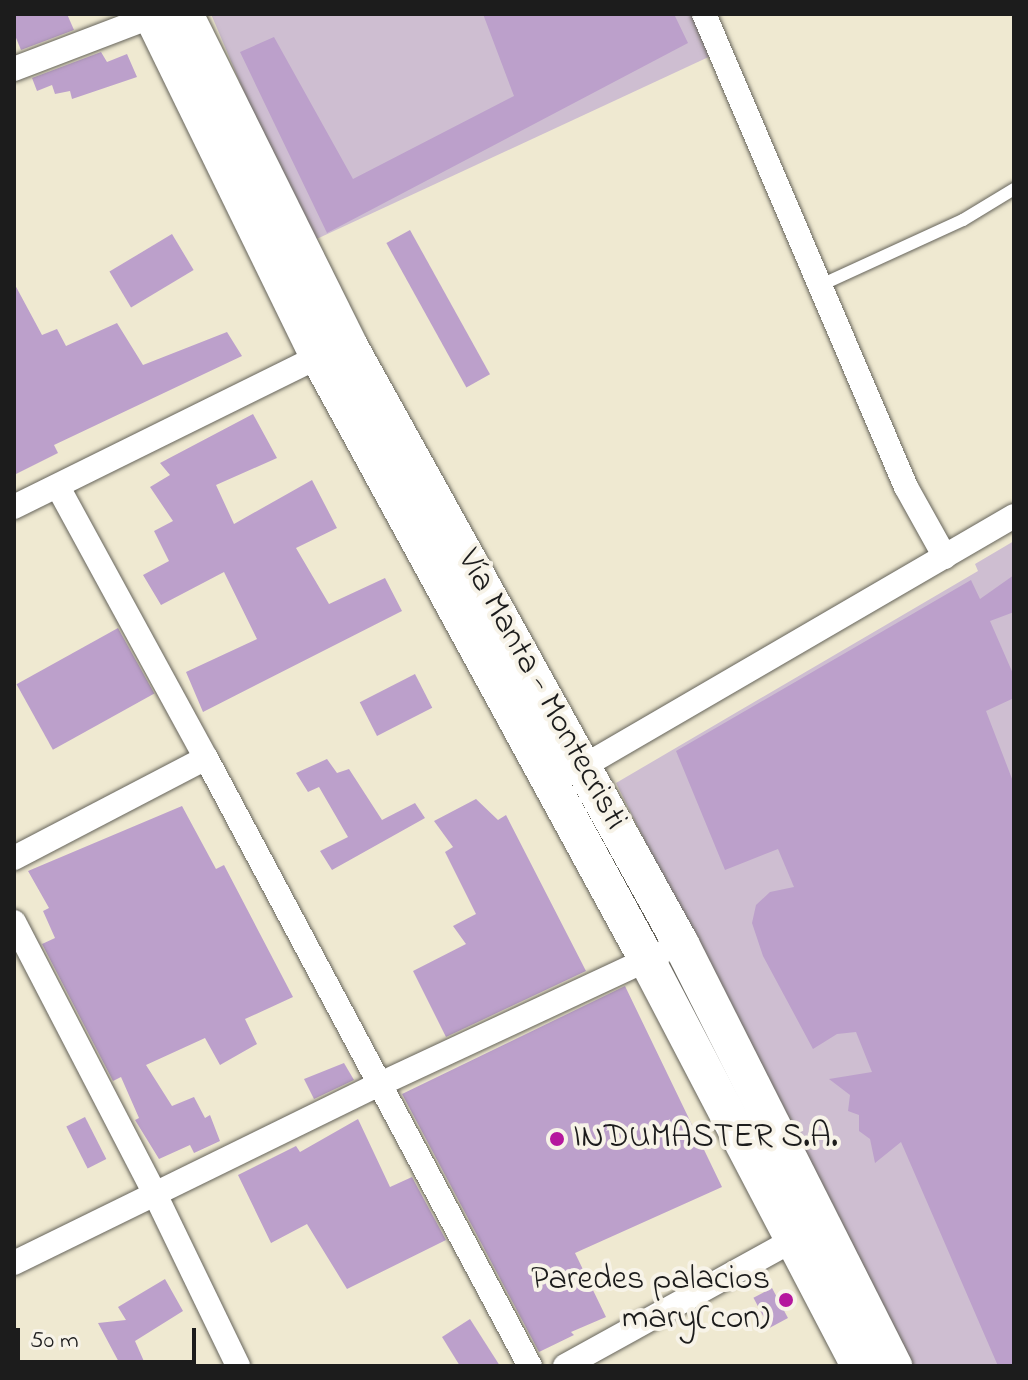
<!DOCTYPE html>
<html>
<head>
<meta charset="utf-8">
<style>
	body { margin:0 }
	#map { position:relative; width:1028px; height:1380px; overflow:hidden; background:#efe9d1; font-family:"Indie Flower",sans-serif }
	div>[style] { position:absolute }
	.industrial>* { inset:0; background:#cebed1 }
	.building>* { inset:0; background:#bca0cb; transform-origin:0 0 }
	.roads { filter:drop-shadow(0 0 2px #66645b) drop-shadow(0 0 2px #66645b) }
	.service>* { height:12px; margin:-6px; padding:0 6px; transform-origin:6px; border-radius:6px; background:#fff }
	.minor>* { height:24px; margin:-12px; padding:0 12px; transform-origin:12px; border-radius:12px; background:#fff }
	.primary>* { height:36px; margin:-18px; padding:0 18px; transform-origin:18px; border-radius:18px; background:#fff }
	.dots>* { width:22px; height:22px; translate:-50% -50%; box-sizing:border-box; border:4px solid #f7f3e8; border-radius:50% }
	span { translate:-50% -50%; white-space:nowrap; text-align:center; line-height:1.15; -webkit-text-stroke:8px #f7f3e8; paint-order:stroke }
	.street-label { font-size:34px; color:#1c1c1c }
	.poi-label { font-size:34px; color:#1c1c1c }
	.left { translate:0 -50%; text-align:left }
	.right { translate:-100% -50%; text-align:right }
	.frame { position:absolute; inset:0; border:16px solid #1c1c1c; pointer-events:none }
	.scale { position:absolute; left:16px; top:1328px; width:180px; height:36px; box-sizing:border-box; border:4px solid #1c1c1c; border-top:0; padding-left:10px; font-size:24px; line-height:28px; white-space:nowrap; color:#1c1c1c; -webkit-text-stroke:6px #f7f3e8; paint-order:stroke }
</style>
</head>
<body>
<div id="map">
	<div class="industrial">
		<i style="clip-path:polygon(211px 14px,699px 14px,715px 54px,308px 243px)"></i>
		<i style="clip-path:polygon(1014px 541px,1014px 1366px,908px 1366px,616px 783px,978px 571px,975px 564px)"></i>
	</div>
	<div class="building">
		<i style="clip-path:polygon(14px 14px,67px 14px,74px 30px,21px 50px,14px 33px)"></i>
		<i style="clip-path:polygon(483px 14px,674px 14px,688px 43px,327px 233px,240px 52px,274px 37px,353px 179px,514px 96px)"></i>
		<i style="clip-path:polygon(101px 52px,107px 62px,127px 54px,137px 77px,72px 99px,70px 91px,55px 94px,52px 85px,37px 91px,32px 78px)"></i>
		<i style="left:410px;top:230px;width:165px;height:27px;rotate:61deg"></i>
		<i style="left:172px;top:234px;width:42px;height:73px;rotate:59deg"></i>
		<i style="clip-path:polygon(14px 283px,42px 335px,57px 329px,66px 346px,117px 323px,143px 365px,227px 332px,242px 356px,54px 445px,58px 453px,14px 475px)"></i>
		<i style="clip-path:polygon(253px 414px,277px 458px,216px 485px,234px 524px,312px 480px,337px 528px,296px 548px,329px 604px,385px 578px,402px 611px,203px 712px,186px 672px,257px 639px,224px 572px,161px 605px,143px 575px,169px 561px,154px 531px,173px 521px,150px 487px,170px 475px,160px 463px)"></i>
		<i style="clip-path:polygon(1014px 575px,1014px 612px,990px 621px,1014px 676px,1014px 698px,986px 711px,1014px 784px,1014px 1366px,998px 1366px,901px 1142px,875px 1163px,870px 1139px,859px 1131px,859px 1115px,848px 1111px,850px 1095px,829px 1079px,872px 1072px,856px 1032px,837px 1034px,813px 1049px,763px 956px,752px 923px,756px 905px,770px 892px,794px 887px,778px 849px,725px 870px,676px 751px,971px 580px,980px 599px)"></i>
		<i style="left:118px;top:628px;width:75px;height:116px;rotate:61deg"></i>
		<i style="left:415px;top:674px;width:38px;height:62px;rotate:63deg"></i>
		<i style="clip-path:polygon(327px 759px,337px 773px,349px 769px,382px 820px,415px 803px,425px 818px,332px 870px,320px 851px,348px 837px,319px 787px,308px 792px,296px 773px)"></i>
		<i style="clip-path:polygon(476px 799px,498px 820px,506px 815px,586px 971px,446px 1037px,413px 971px,466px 944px,453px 926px,476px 914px,445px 852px,453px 847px,434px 821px)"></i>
		<i style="clip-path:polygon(182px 806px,216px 869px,224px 865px,293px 997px,245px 1019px,257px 1044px,220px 1065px,205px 1038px,146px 1065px,172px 1106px,194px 1097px,205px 1118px,210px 1115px,220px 1141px,194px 1153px,190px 1145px,159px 1159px,135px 1120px,139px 1118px,121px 1077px,113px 1081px,42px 944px,55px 938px,43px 911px,49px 908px,28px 871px)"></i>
		<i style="clip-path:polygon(625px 986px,722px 1187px,575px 1253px,606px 1317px,571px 1332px,574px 1335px,539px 1352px,402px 1094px)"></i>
		<i style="clip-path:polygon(344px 1063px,354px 1080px,314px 1099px,304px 1079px)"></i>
		<i style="left:85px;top:1117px;width:47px;height:21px;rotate:63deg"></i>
		<i style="clip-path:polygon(358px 1119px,390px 1187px,412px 1177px,446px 1240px,347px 1289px,307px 1224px,271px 1243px,238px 1175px,296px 1146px,300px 1152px)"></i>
		<i style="clip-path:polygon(165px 1279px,183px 1311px,135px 1341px,146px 1366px,121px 1366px,98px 1323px,126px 1320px,118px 1307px)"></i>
		<i style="left:772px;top:1288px;width:34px;height:21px;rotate:62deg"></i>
		<i style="clip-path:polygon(470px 1319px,500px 1366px,460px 1366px,442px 1337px)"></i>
	</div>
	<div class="roads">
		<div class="service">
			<i style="left:821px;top:285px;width:156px;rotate:-24.6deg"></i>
			<i style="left:963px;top:220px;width:60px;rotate:-31.3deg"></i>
		</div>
		<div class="minor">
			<i style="left:704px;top:14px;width:514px;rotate:66.87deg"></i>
			<i style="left:906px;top:487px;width:80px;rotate:60.9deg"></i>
			<i style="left:14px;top:69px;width:154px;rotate:-20.9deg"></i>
			<i style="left:58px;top:487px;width:309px;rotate:61.4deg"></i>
			<i style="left:206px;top:758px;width:689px;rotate:61.95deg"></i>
			<i style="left:14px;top:507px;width:355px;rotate:-26.3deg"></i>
			<i style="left:572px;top:773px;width:511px;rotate:-30.18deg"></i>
			<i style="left:14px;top:858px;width:216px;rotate:-27.5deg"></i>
			<i style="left:14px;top:922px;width:306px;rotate:62.6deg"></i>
			<i style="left:155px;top:1194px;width:191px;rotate:64.2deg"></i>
			<i style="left:14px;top:1263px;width:405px;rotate:-26.1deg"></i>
			<i style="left:378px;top:1085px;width:312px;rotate:-25deg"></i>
			<i style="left:565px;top:1366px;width:273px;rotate:-28.9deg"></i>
		</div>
		<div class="primary">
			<i style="left:151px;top:14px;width:381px;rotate:64deg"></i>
			<i style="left:318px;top:356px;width:688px;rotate:61.42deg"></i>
			<i style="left:647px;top:960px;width:458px;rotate:62.4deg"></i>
			<i style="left:185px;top:14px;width:367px;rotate:63.6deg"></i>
			<i style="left:348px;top:343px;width:687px;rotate:61.01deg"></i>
			<i style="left:681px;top:944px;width:473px;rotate:63.2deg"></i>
		</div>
	</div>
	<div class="dots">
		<i style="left:557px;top:1139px;background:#b5179e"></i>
		<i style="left:786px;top:1300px;background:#b5179e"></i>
	</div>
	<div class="street-label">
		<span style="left:541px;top:690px;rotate:61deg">Vía Manta - Montecristi</span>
	</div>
	<div class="poi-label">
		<span class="left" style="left:573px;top:1139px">INDUMASTER S.A.</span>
		<span class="right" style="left:770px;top:1300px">Paredes palacios<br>mary(con)</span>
	</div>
	<div class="frame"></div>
	<div class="scale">50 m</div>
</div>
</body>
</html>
